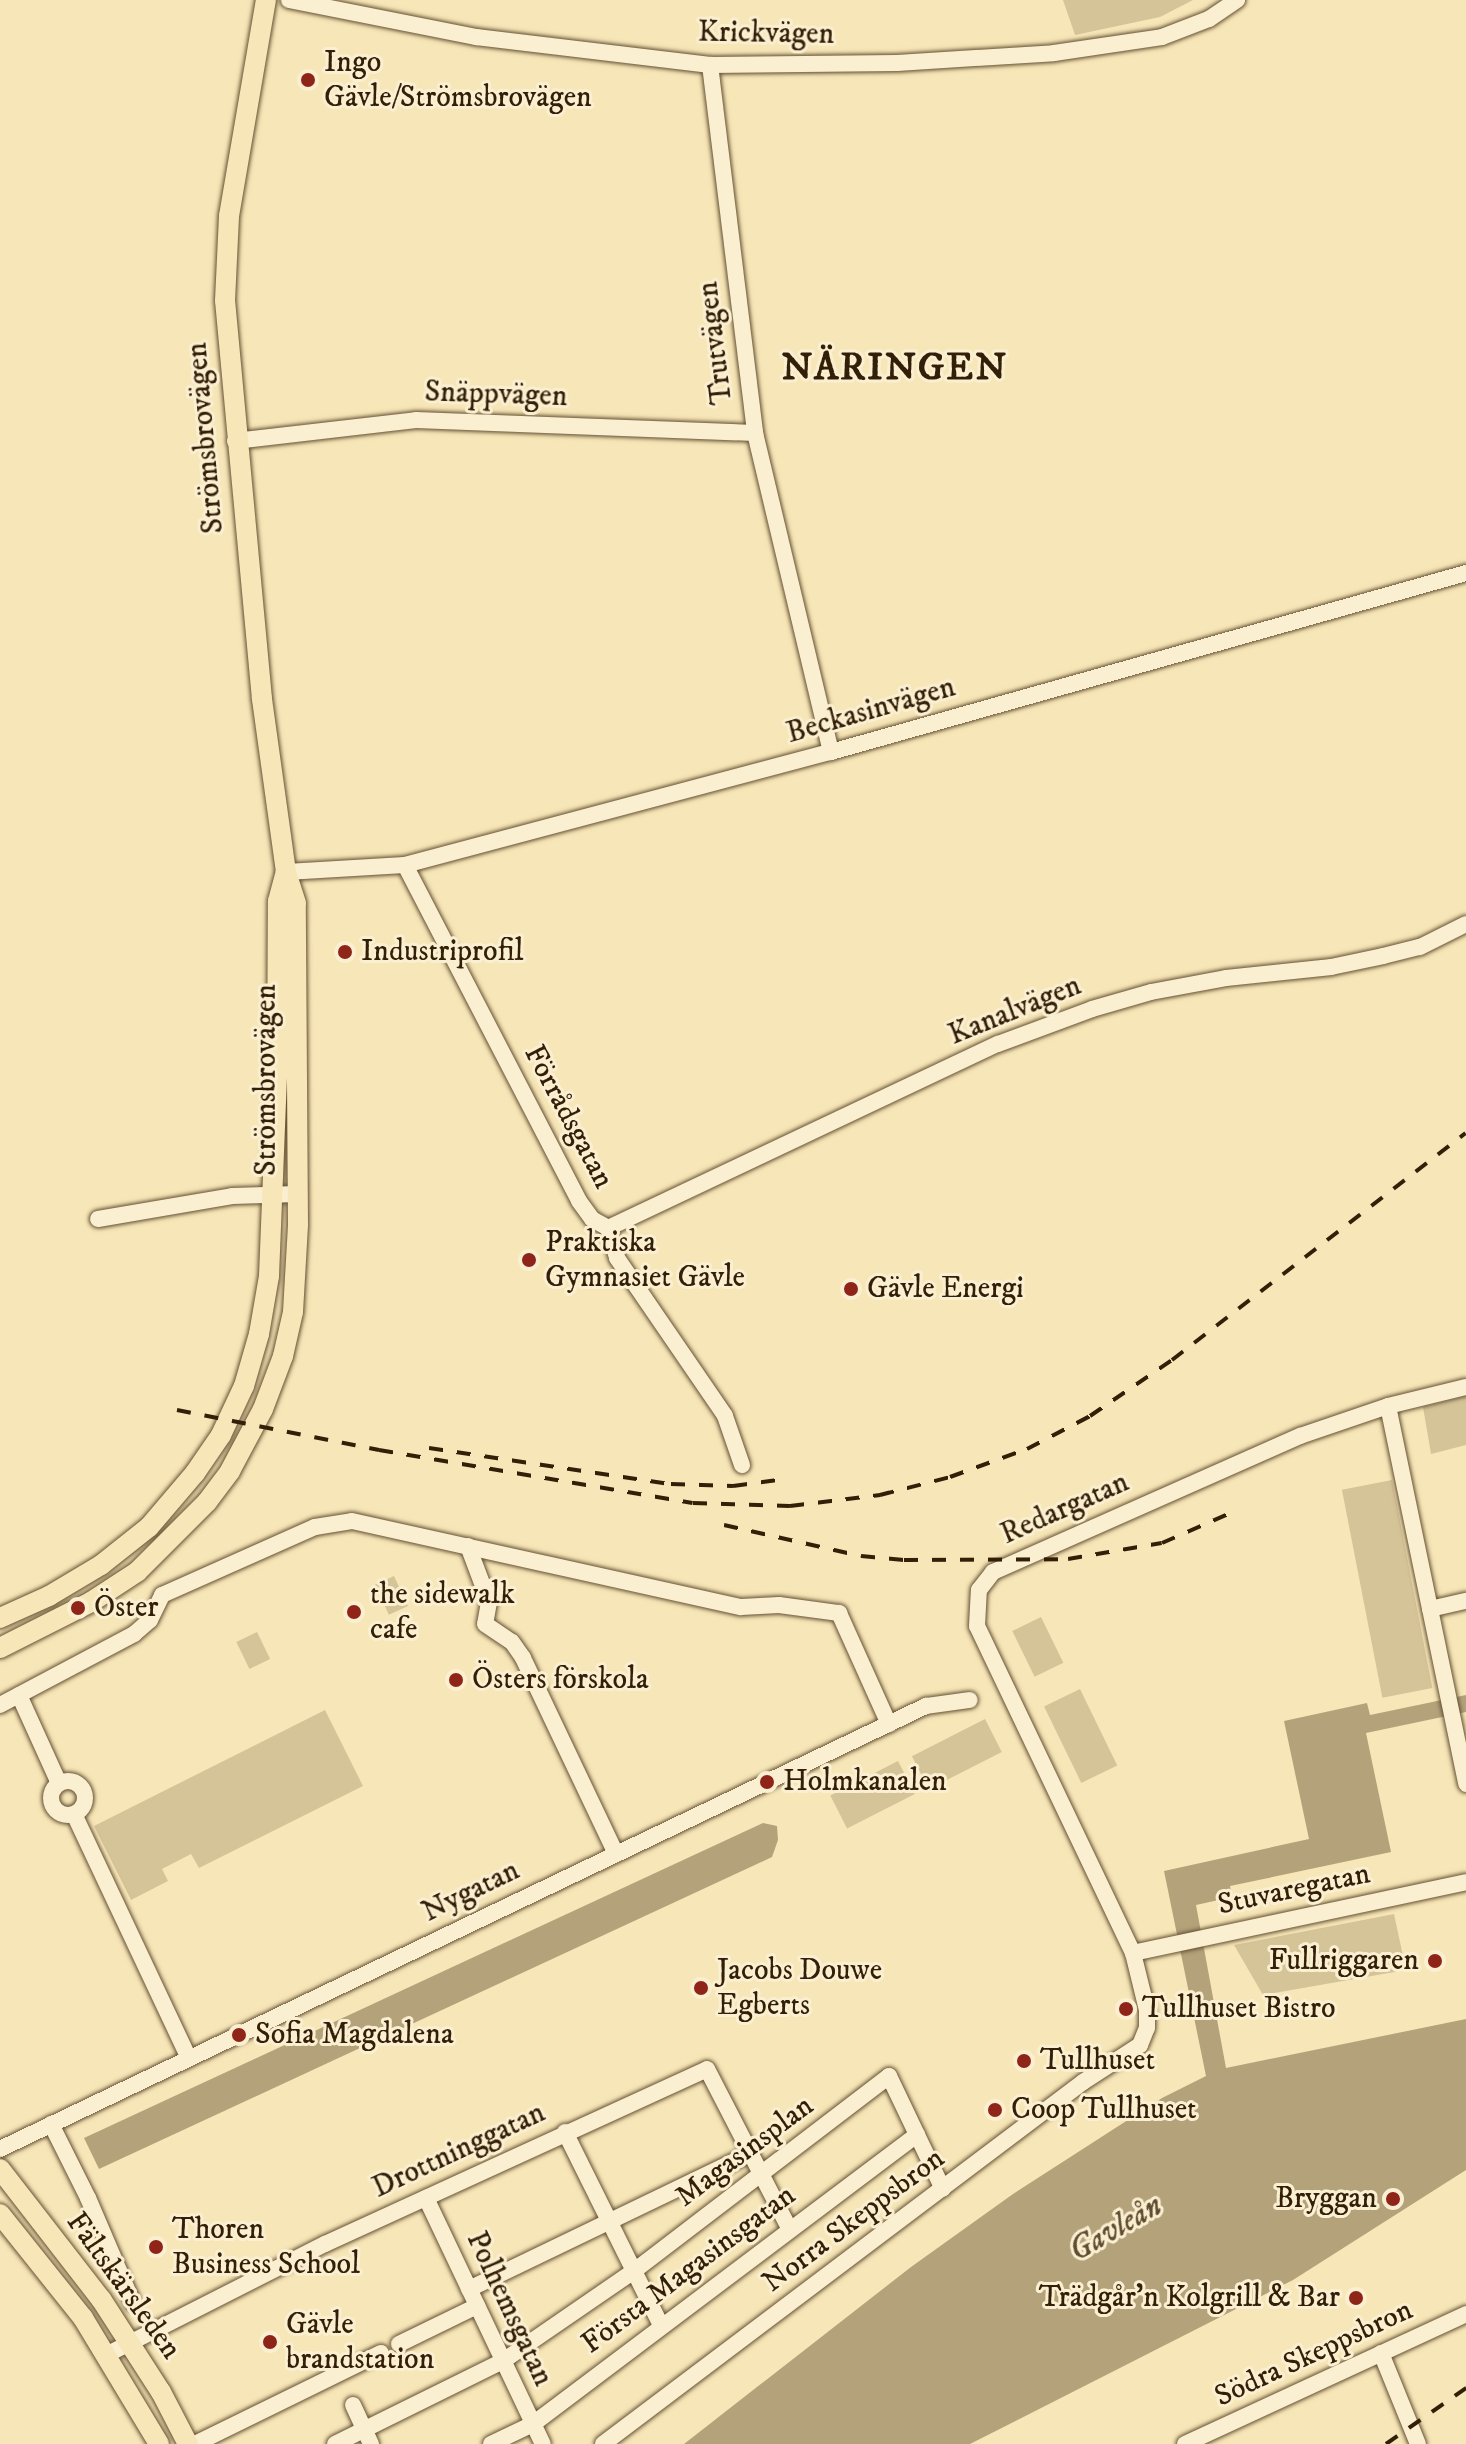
<!DOCTYPE html>
<html>
<head>
<meta charset="utf-8">
<style>
	body { margin:0 }
	#map { position:relative; width:1466px; height:2444px; overflow:hidden; background:#f7e6b7; font-family:"IM FELL DW Pica",serif }
	div>[style] { position:absolute }
	.green>* { inset:0; background:#d6c499; transform-origin:0 0 }
	.water>* { inset:0; background:#b4a27b }
	.roads { filter:drop-shadow(0 0 2px #645033) drop-shadow(0 0 2px #645033) }
	.minor>* { height:16px; margin:-8px; padding:0 8px; transform-origin:8px; border-radius:8px; background:#faefd0 }
	.minor>.ring { margin:-8px; padding:0; box-sizing:content-box; background:none; border:16px solid #faefd0; border-radius:50% }
	.major>* { height:20px; margin:-10px; padding:0 10px; transform-origin:10px; border-radius:10px; background:#f7e6b7 }
	.rail>* { height:4px; margin-top:-2px; transform-origin:0; background:repeating-linear-gradient(90deg,#331e07 0 14px,transparent 0 28px) }
	.dots>* { width:22px; height:22px; translate:-50% -50%; box-sizing:border-box; border:4px solid #faefd0; border-radius:50% }
	span { translate:-50% -50%; white-space:nowrap; text-align:center; line-height:1.15; -webkit-text-stroke:6px #faefd0; paint-order:stroke }
	.street-label { font-size:30px; color:#331e07 }
	.poi-label { font-size:30px; color:#331e07 }
	.left { translate:0 -50%; text-align:left }
	.right { translate:-100% -50%; text-align:right }
	.water-label { font-size:32px; color:#604c30; font-style:italic }
	.district-label { font-size:38px; color:#331e07; font-weight:700; letter-spacing:2px }
</style>
</head>
<body>
<div id="map">
	<div class="green">
		<i style="clip-path:polygon(1063px 0,1193px 0,1160px 17px,1075px 35px)"></i>
		<i style="clip-path:polygon(1466px 1396px,1466px 1445px,1431px 1454px,1423px 1407px)"></i>
		<i style="left:1392px;top:1480px;width:212px;height:51px;rotate:79deg"></i>
		<i style="left:394px;top:1576px;width:33px;height:21px;rotate:65deg"></i>
		<i style="left:1041px;top:1617px;width:51px;height:32px;rotate:64deg"></i>
		<i style="left:257px;top:1632px;width:30px;height:23px;rotate:64deg"></i>
		<i style="left:1080px;top:1689px;width:85px;height:40px;rotate:64deg"></i>
		<i style="clip-path:polygon(325px 1710px,363px 1786px,199px 1868px,191px 1854px,162px 1869px,168px 1881px,131px 1900px,94px 1826px)"></i>
		<i style="left:985px;top:1719px;width:37px;height:82px;rotate:63deg"></i>
		<i style="left:898px;top:1761px;width:37px;height:76px;rotate:63deg"></i>
		<i style="clip-path:polygon(1394px 1914px,1406px 1970px,1263px 1995px,1234px 1945px)"></i>
	</div>
	<div class="water">
		<i style="clip-path:polygon(1466px 1695px,1466px 1712px,1366px 1733px,1391px 1852px,1230px 1886px,1232px 1897px,1196px 1905px,1226px 2068px,1466px 2019px,1466px 2170px,1293px 2280px,970px 2444px,684px 2444px,911px 2267px,1013px 2194px,1162px 2098px,1206px 2076px,1164px 1871px,1309px 1839px,1284px 1721px,1367px 1703px,1370px 1715px)"></i>
		<i style="clip-path:polygon(763px 1823px,777px 1826px,778px 1840px,772px 1857px,99px 2169px,84px 2138px)"></i>
	</div>
	<div class="roads">
		<div class="minor">
			<i style="left:289px;top:0;width:191px;rotate:11.2deg"></i>
			<i style="left:476px;top:37px;width:236px;rotate:6.8deg"></i>
			<i style="left:710px;top:65px;width:187px;rotate:-0.6deg"></i>
			<i style="left:897px;top:63px;width:157px;rotate:-3.6deg"></i>
			<i style="left:1054px;top:53px;width:109px;rotate:-8.4deg"></i>
			<i style="left:1162px;top:37px;width:50px;rotate:-21deg"></i>
			<i style="left:1209px;top:19px;width:34px;rotate:-34deg"></i>
			<i style="left:710px;top:65px;width:371px;rotate:83deg"></i>
			<i style="left:755px;top:433px;width:328px;rotate:76.6deg"></i>
			<i style="left:235px;top:441px;width:182px;rotate:-6.6deg"></i>
			<i style="left:416px;top:420px;width:339px;rotate:2.2deg"></i>
			<i style="left:405px;top:865px;width:378px;rotate:62.6deg"></i>
			<i style="left:579px;top:1201px;width:22px;rotate:54deg"></i>
			<i style="left:592px;top:1219px;width:18px;rotate:29deg"></i>
			<i style="left:608px;top:1228px;width:31px;rotate:73deg"></i>
			<i style="left:617px;top:1258px;width:191px;rotate:55.6deg"></i>
			<i style="left:725px;top:1416px;width:52px;rotate:70.9deg"></i>
			<i style="left:286px;top:872px;width:119px;rotate:-3.4deg"></i>
			<i style="left:405px;top:865px;width:441px;rotate:-14.9deg"></i>
			<i style="left:831px;top:752px;width:660px;rotate:-15.74deg"></i>
			<i style="left:98px;top:1219px;width:136px;rotate:-9.7deg"></i>
			<i style="left:232px;top:1196px;width:65px;rotate:-1.8deg"></i>
			<i style="left:608px;top:1228px;width:431px;rotate:-25.3deg"></i>
			<i style="left:998px;top:1044px;width:100px;rotate:-20.4deg"></i>
			<i style="left:1092px;top:1009px;width:61px;rotate:-16.1deg"></i>
			<i style="left:1151px;top:992px;width:76px;rotate:-10.6deg"></i>
			<i style="left:1226px;top:978px;width:106px;rotate:-6deg"></i>
			<i style="left:1331px;top:967px;width:53px;rotate:-11.9deg"></i>
			<i style="left:1383px;top:956px;width:38px;rotate:-14deg"></i>
			<i style="left:1420px;top:947px;width:51px;rotate:-26.6deg"></i>
			<i style="left:1388px;top:1406px;width:386px;rotate:78.3deg"></i>
			<i style="left:468px;top:1546px;width:60px;rotate:69.4deg"></i>
			<i style="left:489px;top:1602px;width:22px;rotate:100deg"></i>
			<i style="left:485px;top:1624px;width:32px;rotate:34deg"></i>
			<i style="left:512px;top:1642px;width:19px;rotate:55deg"></i>
			<i style="left:523px;top:1658px;width:217px;rotate:64.6deg"></i>
			<i style="left:1430px;top:1609px;width:37px;rotate:-13deg"></i>
			<i style="left:19px;top:1695px;width:97px;rotate:65.6deg"></i>
			<i style="left:0;top:1705px;width:152px;rotate:-27.9deg"></i>
			<i style="left:134px;top:1634px;width:21px;rotate:-41deg"></i>
			<i style="left:150px;top:1620px;width:28px;rotate:-64deg"></i>
			<i style="left:162px;top:1595px;width:167px;rotate:-24deg"></i>
			<i style="left:315px;top:1527px;width:37px;rotate:-9deg"></i>
			<i style="left:352px;top:1521px;width:398px;rotate:12.5deg"></i>
			<i style="left:741px;top:1607px;width:38px;rotate:-3deg"></i>
			<i style="left:779px;top:1605px;width:61px;rotate:7.6deg"></i>
			<i style="left:839px;top:1613px;width:122px;rotate:65.8deg"></i>
			<i class="ring" style="left:51px;top:1781px;width:18px;height:18px"></i>
			<i style="left:74px;top:1814px;width:270px;rotate:64.8deg"></i>
			<i style="left:1133px;top:1953px;width:340px;rotate:-12deg"></i>
			<i style="left:51px;top:2124px;width:83px;rotate:63.4deg"></i>
			<i style="left:88px;top:2198px;width:114px;rotate:66.8deg"></i>
			<i style="left:565px;top:2132px;width:216px;rotate:63.6deg"></i>
			<i style="left:0;top:2149px;width:1027px;rotate:-25.57deg"></i>
			<i style="left:926px;top:1706px;width:44px;rotate:-7.8deg"></i>
			<i style="left:426px;top:2198px;width:272px;rotate:64.6deg"></i>
			<i style="left:469px;top:2289px;width:313px;rotate:-25.7deg"></i>
			<i style="left:399px;top:2344px;width:87px;rotate:-26deg"></i>
			<i style="left:1381px;top:2353px;width:98px;rotate:67.9deg"></i>
			<i style="left:108px;top:2354px;width:243px;rotate:-26.9deg"></i>
			<i style="left:325px;top:2244px;width:420px;rotate:-24.6deg"></i>
			<i style="left:707px;top:2069px;width:179px;rotate:62.7deg"></i>
			<i style="left:353px;top:2405px;width:43px;rotate:65.2deg"></i>
			<i style="left:195px;top:2444px;width:207px;rotate:-26.1deg"></i>
			<i style="left:335px;top:2444px;width:187px;rotate:-26.3deg"></i>
			<i style="left:503px;top:2361px;width:159px;rotate:-34.5deg"></i>
			<i style="left:634px;top:2271px;width:321px;rotate:-37.4deg"></i>
			<i style="left:889px;top:2076px;width:125px;rotate:64.5deg"></i>
			<i style="left:491px;top:2444px;width:47px;rotate:-25.5deg"></i>
			<i style="left:533px;top:2424px;width:481px;rotate:-37deg"></i>
			<i style="left:603px;top:2444px;width:601px;rotate:-37.02deg"></i>
			<i style="left:1083px;top:2082px;width:68px;rotate:-33deg"></i>
			<i style="left:1140px;top:2045px;width:18px;rotate:-68deg"></i>
			<i style="left:1147px;top:2028px;width:18px;rotate:-90deg"></i>
			<i style="left:1147px;top:2010px;width:59px;rotate:-103.8deg"></i>
			<i style="left:1133px;top:1953px;width:362px;rotate:-115.5deg"></i>
			<i style="left:977px;top:1626px;width:36px;rotate:-87deg"></i>
			<i style="left:979px;top:1590px;width:23px;rotate:-52deg"></i>
			<i style="left:993px;top:1572px;width:336px;rotate:-23.9deg"></i>
			<i style="left:1300px;top:1436px;width:93px;rotate:-18.8deg"></i>
			<i style="left:1388px;top:1406px;width:80px;rotate:-13.7deg"></i>
			<i style="left:1185px;top:2444px;width:310px;rotate:-24.8deg"></i>
		</div>
		<div class="major">
			<i style="left:0;top:1618px;width:54px;rotate:-24.2deg"></i>
			<i style="left:49px;top:1596px;width:61px;rotate:-30.8deg"></i>
			<i style="left:101px;top:1565px;width:61px;rotate:-38.4deg"></i>
			<i style="left:149px;top:1527px;width:71px;rotate:-49.6deg"></i>
			<i style="left:195px;top:1473px;width:46px;rotate:-55.6deg"></i>
			<i style="left:221px;top:1435px;width:54px;rotate:-64.9deg"></i>
			<i style="left:244px;top:1386px;width:54px;rotate:-73.9deg"></i>
			<i style="left:259px;top:1334px;width:59px;rotate:-80.2deg"></i>
			<i style="left:269px;top:1276px;width:200px;rotate:-87.7deg"></i>
			<i style="left:277px;top:1076px;width:175px;rotate:-89.7deg"></i>
			<i style="left:278px;top:901px;width:30px;rotate:-75deg"></i>
			<i style="left:0;top:1648px;width:102px;rotate:-26.8deg"></i>
			<i style="left:91px;top:1602px;width:55px;rotate:-33.1deg"></i>
			<i style="left:137px;top:1572px;width:99px;rotate:-45deg"></i>
			<i style="left:207px;top:1502px;width:39px;rotate:-53deg"></i>
			<i style="left:230px;top:1471px;width:70px;rotate:-62deg"></i>
			<i style="left:263px;top:1409px;width:57px;rotate:-69.3deg"></i>
			<i style="left:283px;top:1356px;width:45px;rotate:-77.2deg"></i>
			<i style="left:293px;top:1312px;width:88px;rotate:-86.7deg"></i>
			<i style="left:298px;top:1224px;width:321px;rotate:-90.4deg"></i>
			<i style="left:296px;top:903px;width:33px;rotate:-108deg"></i>
			<i style="left:286px;top:872px;width:175px;rotate:-97.9deg"></i>
			<i style="left:262px;top:699px;width:400px;rotate:-95.3deg"></i>
			<i style="left:225px;top:301px;width:85px;rotate:-87.3deg"></i>
			<i style="left:229px;top:216px;width:219px;rotate:-80.3deg"></i>
			<i style="left:0;top:2169px;width:165px;rotate:52.2deg"></i>
			<i style="left:101px;top:2299px;width:111px;rotate:57.2deg"></i>
			<i style="left:161px;top:2392px;width:59px;rotate:62.6deg"></i>
			<i style="left:0;top:2214px;width:133px;rotate:51.4deg"></i>
			<i style="left:83px;top:2318px;width:147px;rotate:58.9deg"></i>
		</div>
	</div>
	<div class="rail">
		<i style="left:177px;top:1410px;width:206px;rotate:11.2deg"></i>
		<i style="left:379px;top:1450px;width:318px;rotate:9.6deg"></i>
		<i style="left:693px;top:1503px;width:97px;rotate:1.8deg"></i>
		<i style="left:790px;top:1506px;width:91px;rotate:-7deg"></i>
		<i style="left:880px;top:1495px;width:72px;rotate:-14.4deg"></i>
		<i style="left:950px;top:1477px;width:82px;rotate:-20deg"></i>
		<i style="left:1027px;top:1449px;width:71px;rotate:-27.6deg"></i>
		<i style="left:1090px;top:1416px;width:99px;rotate:-34.3deg"></i>
		<i style="left:1172px;top:1360px;width:371px;rotate:-37.7deg"></i>
		<i style="left:429px;top:1448px;width:245px;rotate:8.5deg"></i>
		<i style="left:671px;top:1484px;width:62px;rotate:1.8deg"></i>
		<i style="left:733px;top:1486px;width:45px;rotate:-7.6deg"></i>
		<i style="left:724px;top:1525px;width:140px;rotate:12.8deg"></i>
		<i style="left:861px;top:1556px;width:43px;rotate:5.3deg"></i>
		<i style="left:904px;top:1560px;width:164px;rotate:-0.3deg"></i>
		<i style="left:1068px;top:1559px;width:95px;rotate:-9.7deg"></i>
		<i style="left:1162px;top:1543px;width:72px;rotate:-23.7deg"></i>
		<i style="left:1386px;top:2444px;width:98px;rotate:-35deg"></i>
	</div>
	<div class="dots">
		<i style="left:308px;top:80px;background:#8f2418"></i>
		<i style="left:345px;top:952px;background:#8f2418"></i>
		<i style="left:529px;top:1260px;background:#8f2418"></i>
		<i style="left:851px;top:1289px;background:#8f2418"></i>
		<i style="left:78px;top:1608px;background:#8f2418"></i>
		<i style="left:354px;top:1612px;background:#8f2418"></i>
		<i style="left:456px;top:1680px;background:#8f2418"></i>
		<i style="left:767px;top:1782px;background:#8f2418"></i>
		<i style="left:1435px;top:1961px;background:#8f2418"></i>
		<i style="left:701px;top:1988px;background:#8f2418"></i>
		<i style="left:1126px;top:2009px;background:#8f2418"></i>
		<i style="left:239px;top:2035px;background:#8f2418"></i>
		<i style="left:1024px;top:2061px;background:#8f2418"></i>
		<i style="left:995px;top:2110px;background:#8f2418"></i>
		<i style="left:1393px;top:2199px;background:#8f2418"></i>
		<i style="left:156px;top:2247px;background:#8f2418"></i>
		<i style="left:1356px;top:2298px;background:#8f2418"></i>
		<i style="left:270px;top:2342px;background:#8f2418"></i>
	</div>
	<div class="street-label">
		<span style="left:766px;top:34px;rotate:1deg">Krickvägen</span>
		<span style="left:716px;top:343px;rotate:-97deg">Trutvägen</span>
		<span style="left:496px;top:395px;rotate:2deg">Snäppvägen</span>
		<span style="left:206px;top:438px;rotate:-95deg">Strömsbrovägen</span>
		<span style="left:871px;top:711px;rotate:-16deg">Beckasinvägen</span>
		<span style="left:1015px;top:1011px;rotate:-22deg">Kanalvägen</span>
		<span style="left:267px;top:1080px;rotate:-90deg">Strömsbrovägen</span>
		<span style="left:568px;top:1117px;rotate:62deg">Förrådsgatan</span>
		<span style="left:1065px;top:1509px;rotate:-24deg">Redargatan</span>
		<span style="left:1294px;top:1890px;rotate:-12deg">Stuvaregatan</span>
		<span style="left:471px;top:1892px;rotate:-26deg">Nygatan</span>
		<span style="left:459px;top:2151px;rotate:-25deg">Drottninggatan</span>
		<span style="left:745px;top:2152px;rotate:-37deg">Magasinsplan</span>
		<span style="left:854px;top:2221px;rotate:-37deg">Norra Skeppsbron</span>
		<span style="left:689px;top:2270px;rotate:-37deg">Första Magasinsgatan</span>
		<span style="left:123px;top:2286px;rotate:54deg">Fältskärsleden</span>
		<span style="left:509px;top:2309px;rotate:65deg">Polhemsgatan</span>
		<span style="left:1314px;top:2354px;rotate:-25deg">Södra Skeppsbron</span>
	</div>
	<div class="poi-label">
		<span class="left" style="left:324px;top:80px">Ingo<br>Gävle/Strömsbrovägen</span>
		<span class="left" style="left:361px;top:952px">Industriprofil</span>
		<span class="left" style="left:545px;top:1260px">Praktiska<br>Gymnasiet Gävle</span>
		<span class="left" style="left:867px;top:1289px">Gävle Energi</span>
		<span class="left" style="left:370px;top:1612px">the sidewalk<br>cafe</span>
		<span class="left" style="left:94px;top:1608px">Öster</span>
		<span class="left" style="left:472px;top:1680px">Östers förskola</span>
		<span class="left" style="left:783px;top:1782px">Holmkanalen</span>
		<span class="right" style="left:1419px;top:1961px">Fullriggaren</span>
		<span class="left" style="left:717px;top:1988px">Jacobs Douwe<br>Egberts</span>
		<span class="left" style="left:1142px;top:2009px">Tullhuset Bistro</span>
		<span class="left" style="left:255px;top:2035px">Sofia Magdalena</span>
		<span class="left" style="left:1040px;top:2061px">Tullhuset</span>
		<span class="left" style="left:1011px;top:2110px">Coop Tullhuset</span>
		<span class="right" style="left:1377px;top:2199px">Bryggan</span>
		<span class="left" style="left:172px;top:2247px">Thoren<br>Business School</span>
		<span class="right" style="left:1340px;top:2298px">Trädgår'n Kolgrill &amp; Bar</span>
		<span class="left" style="left:286px;top:2342px">Gävle<br>brandstation</span>
	</div>
	<div class="water-label">
		<span style="left:1116px;top:2229px;rotate:-30deg">Gavleån</span>
	</div>
	<div class="district-label">
		<span style="left:895px;top:369px">NÄRINGEN</span>
	</div>
</div>
</body>
</html>
